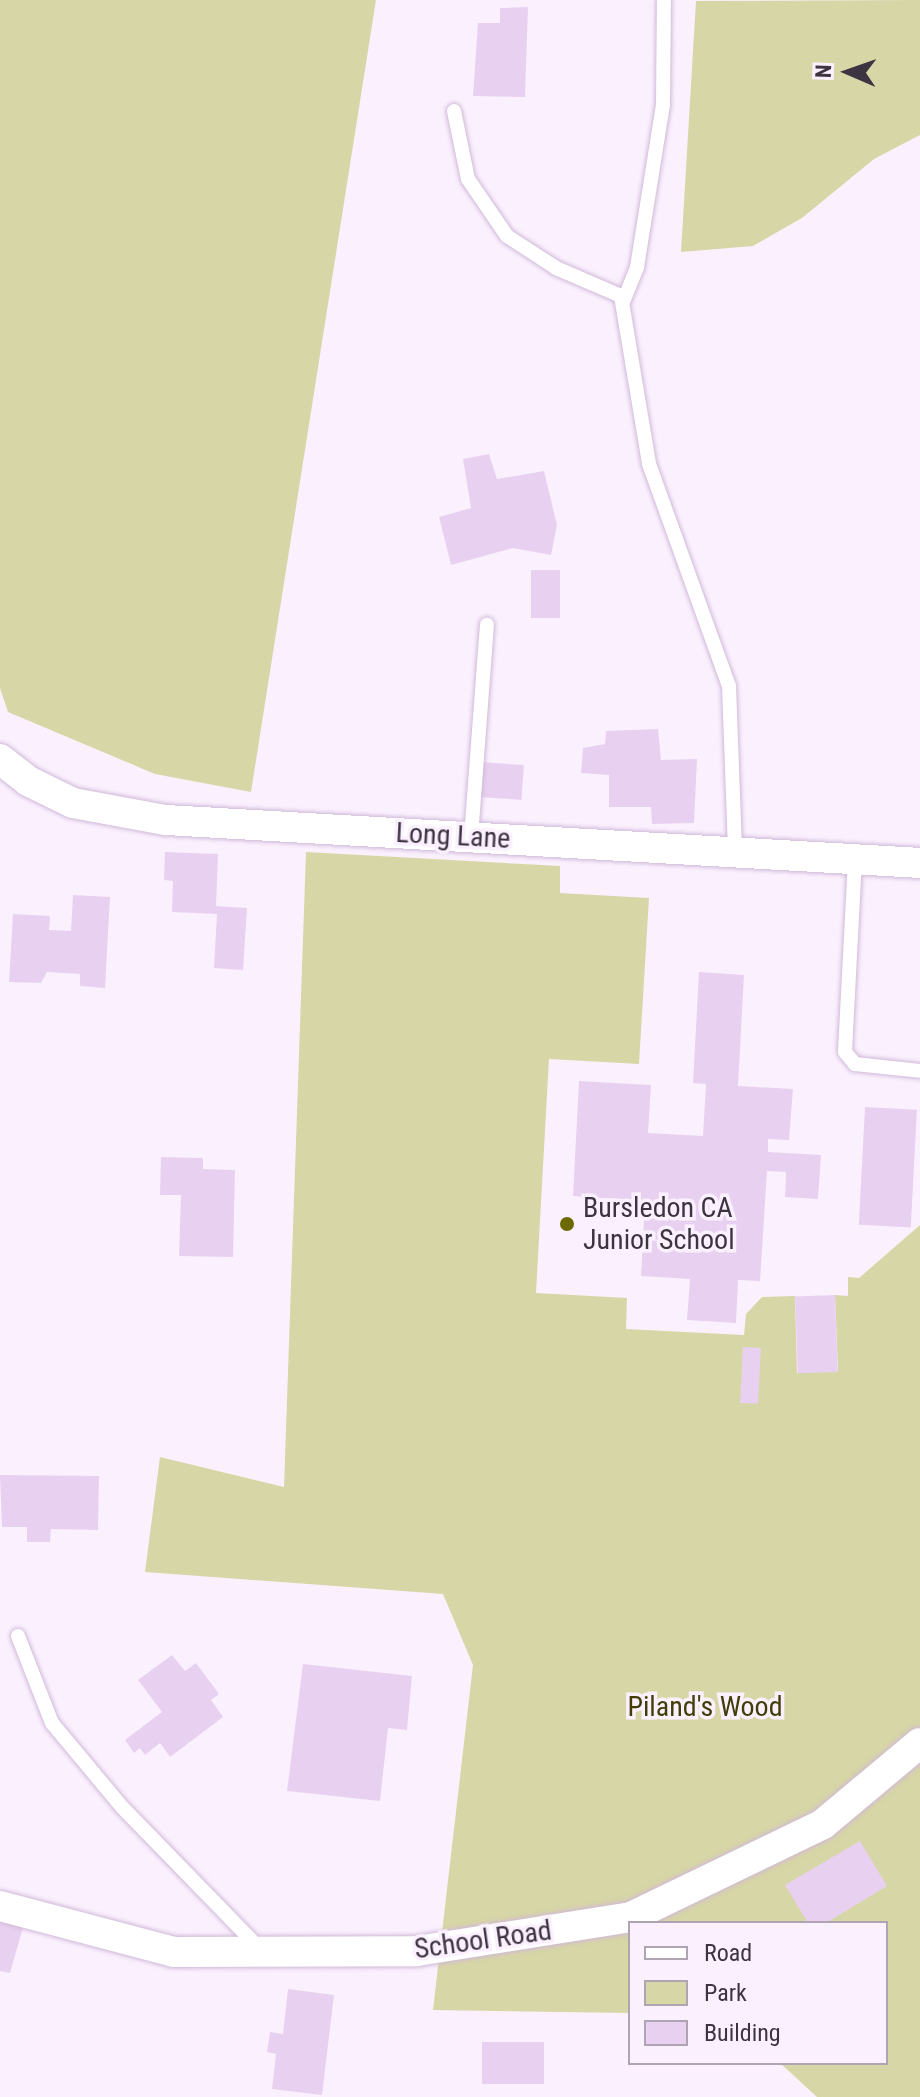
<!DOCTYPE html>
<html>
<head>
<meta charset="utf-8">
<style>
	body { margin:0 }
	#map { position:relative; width:920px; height:2097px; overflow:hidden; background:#fbf1fe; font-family:"Roboto Condensed",sans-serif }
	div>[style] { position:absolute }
	.green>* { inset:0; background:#d7d6a6 }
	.building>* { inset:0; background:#e8d1f0; transform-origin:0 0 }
	.roads { filter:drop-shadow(0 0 2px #d0b9d8) drop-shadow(0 0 2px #d0b9d8) }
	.lane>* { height:14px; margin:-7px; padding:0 7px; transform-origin:7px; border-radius:7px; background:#fff }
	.street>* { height:30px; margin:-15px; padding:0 15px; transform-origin:15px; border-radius:15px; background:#fff }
	.dots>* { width:22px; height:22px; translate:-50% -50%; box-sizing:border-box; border:4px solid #fbf1fe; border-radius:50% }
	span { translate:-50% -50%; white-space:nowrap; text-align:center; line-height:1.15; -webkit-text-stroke:7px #fbf1fe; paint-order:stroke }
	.street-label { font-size:28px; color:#3d3441 }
	.poi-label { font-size:28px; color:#3d3441 }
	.left { translate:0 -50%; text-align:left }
	.park-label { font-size:28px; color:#403d09 }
	.legend { position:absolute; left:628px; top:1921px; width:260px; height:144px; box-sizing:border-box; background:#fbf1fe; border:2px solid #afa5b2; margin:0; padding:10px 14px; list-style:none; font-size:24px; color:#3d3441 }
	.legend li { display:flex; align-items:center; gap:16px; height:40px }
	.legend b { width:40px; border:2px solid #afa5b2 }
	.north { position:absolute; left:808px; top:32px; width:80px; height:80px; -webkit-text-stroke:6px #fbf1fe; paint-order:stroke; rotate:272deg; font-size:22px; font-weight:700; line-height:32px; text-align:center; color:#3d3441 }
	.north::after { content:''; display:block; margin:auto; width:28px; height:36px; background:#3d3441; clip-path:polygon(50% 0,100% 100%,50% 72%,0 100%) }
</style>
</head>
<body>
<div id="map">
	<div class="green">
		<i style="clip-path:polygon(0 0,376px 0,251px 792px,155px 774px,8px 712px,0 688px)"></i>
		<i style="clip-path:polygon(920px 0,920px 135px,874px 159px,802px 218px,753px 246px,681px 252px,696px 1px)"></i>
		<i style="clip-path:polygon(306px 852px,560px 866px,560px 893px,649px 898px,639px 1064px,549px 1059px,536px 1293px,627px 1298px,626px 1329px,744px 1335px,746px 1314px,762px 1297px,795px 1296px,797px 1373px,838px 1371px,835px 1295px,848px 1296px,848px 1277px,859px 1278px,920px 1225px,920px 2097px,817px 2097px,780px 2063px,886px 2063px,886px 1923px,630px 1923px,630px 2013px,433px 2010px,473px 1665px,443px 1594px,145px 1572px,160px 1457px,284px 1487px)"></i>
	</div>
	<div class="building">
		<i style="clip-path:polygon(528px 7px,525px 97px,473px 96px,478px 23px,500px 23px,500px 8px)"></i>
		<i style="clip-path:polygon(489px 454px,497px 479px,544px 471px,557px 525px,551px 555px,513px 548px,451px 565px,439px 517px,471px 508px,463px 459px)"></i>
		<i style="left:531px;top:570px;width:29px;height:48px"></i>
		<i style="clip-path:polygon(658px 729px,661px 760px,697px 759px,694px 823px,652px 824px,651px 807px,609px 807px,609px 775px,581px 773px,583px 748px,605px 744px,606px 731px)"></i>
		<i style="left:481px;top:762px;width:43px;height:35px;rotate:4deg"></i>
		<i style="clip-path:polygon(165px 852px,218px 854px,216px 906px,247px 908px,243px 970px,214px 968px,217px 914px,172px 912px,173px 881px,164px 880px)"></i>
		<i style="clip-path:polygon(73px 895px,110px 897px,105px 988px,80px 986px,80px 974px,47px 972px,41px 983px,9px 982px,13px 914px,50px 916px,49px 930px,71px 931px)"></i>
		<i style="clip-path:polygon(699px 972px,744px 975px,738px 1086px,793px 1089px,789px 1140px,768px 1139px,768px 1152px,821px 1155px,818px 1199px,785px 1197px,786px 1172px,767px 1171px,760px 1281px,738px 1280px,736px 1323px,687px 1320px,690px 1279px,641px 1276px,645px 1201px,573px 1196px,579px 1081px,651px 1085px,648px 1133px,703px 1136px,706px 1084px,693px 1083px)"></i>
		<i style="left:865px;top:1107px;width:52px;height:118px;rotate:3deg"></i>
		<i style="clip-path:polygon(161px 1157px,203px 1158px,203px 1169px,235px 1170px,233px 1257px,179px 1256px,181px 1195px,160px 1195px)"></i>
		<i style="left:835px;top:1295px;width:77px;height:40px;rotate:88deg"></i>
		<i style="left:743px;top:1347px;width:18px;height:56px;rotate:3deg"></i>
		<i style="clip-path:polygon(0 1475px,99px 1476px,98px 1530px,51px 1529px,50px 1542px,27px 1542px,27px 1527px,2px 1527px)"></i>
		<i style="clip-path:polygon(172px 1655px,185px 1671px,196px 1663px,219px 1694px,211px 1700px,223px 1717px,170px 1757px,160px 1743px,145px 1755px,140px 1748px,134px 1753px,125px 1740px,162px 1712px,138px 1680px)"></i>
		<i style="clip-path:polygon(303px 1664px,412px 1676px,407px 1730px,388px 1728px,380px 1801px,287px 1791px)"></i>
		<i style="clip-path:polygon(860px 1841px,887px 1886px,826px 1923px,808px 1923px,785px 1885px)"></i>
		<i style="clip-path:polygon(0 1917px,24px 1924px,10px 1973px,0 1971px)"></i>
		<i style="clip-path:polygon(288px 1989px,334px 1995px,322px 2095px,272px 2089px,276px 2054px,267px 2052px,270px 2032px,283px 2034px)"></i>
		<i style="left:544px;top:2042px;width:42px;height:62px;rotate:90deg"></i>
	</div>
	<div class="roads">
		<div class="lane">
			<i style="left:454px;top:111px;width:69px;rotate:78.4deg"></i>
			<i style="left:468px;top:179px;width:69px;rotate:55.6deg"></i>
			<i style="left:507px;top:236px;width:59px;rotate:33.1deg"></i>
			<i style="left:556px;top:268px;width:71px;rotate:23.3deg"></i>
			<i style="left:621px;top:296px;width:170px;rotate:80.5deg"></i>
			<i style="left:649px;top:464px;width:236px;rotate:70.2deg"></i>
			<i style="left:729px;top:686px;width:167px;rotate:87.9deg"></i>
			<i style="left:623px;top:302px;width:38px;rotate:-68deg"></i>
			<i style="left:637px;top:267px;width:164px;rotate:-80.9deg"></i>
			<i style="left:663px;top:105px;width:105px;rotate:-89.5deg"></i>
			<i style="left:471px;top:837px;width:213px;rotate:-85.7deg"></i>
			<i style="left:855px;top:860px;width:192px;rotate:93deg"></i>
			<i style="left:845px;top:1052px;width:16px;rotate:50deg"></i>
			<i style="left:855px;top:1064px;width:65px;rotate:6.1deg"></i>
			<i style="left:18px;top:1636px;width:93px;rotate:68.7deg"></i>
			<i style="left:52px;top:1723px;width:109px;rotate:50.2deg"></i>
			<i style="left:122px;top:1807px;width:201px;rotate:45.8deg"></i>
		</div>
		<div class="street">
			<i style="left:0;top:759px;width:36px;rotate:38deg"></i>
			<i style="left:28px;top:781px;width:50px;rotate:26.1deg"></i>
			<i style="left:73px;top:803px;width:95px;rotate:10.4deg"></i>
			<i style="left:166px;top:820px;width:755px;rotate:3.26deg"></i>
			<i style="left:0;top:1906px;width:180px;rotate:14.8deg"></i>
			<i style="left:174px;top:1952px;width:243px;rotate:-0.2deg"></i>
			<i style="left:417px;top:1951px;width:217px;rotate:-9deg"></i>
			<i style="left:631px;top:1917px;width:213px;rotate:-25.8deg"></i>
			<i style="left:823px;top:1824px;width:126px;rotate:-39.9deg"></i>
		</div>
	</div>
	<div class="dots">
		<i style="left:567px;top:1224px;background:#6d6901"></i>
	</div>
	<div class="street-label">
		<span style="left:453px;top:836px;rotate:3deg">Long Lane</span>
		<span style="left:483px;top:1940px;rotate:-8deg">School Road</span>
	</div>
	<div class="poi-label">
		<span class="left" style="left:583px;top:1224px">Bursledon CA<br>Junior School</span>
	</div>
	<div class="park-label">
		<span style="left:705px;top:1707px">Piland's Wood</span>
	</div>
	<ul class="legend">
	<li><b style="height:10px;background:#fff"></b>Road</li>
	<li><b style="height:22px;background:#d7d6a6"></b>Park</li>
	<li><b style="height:22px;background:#e8d1f0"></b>Building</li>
	</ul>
	<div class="north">N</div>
</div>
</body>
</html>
